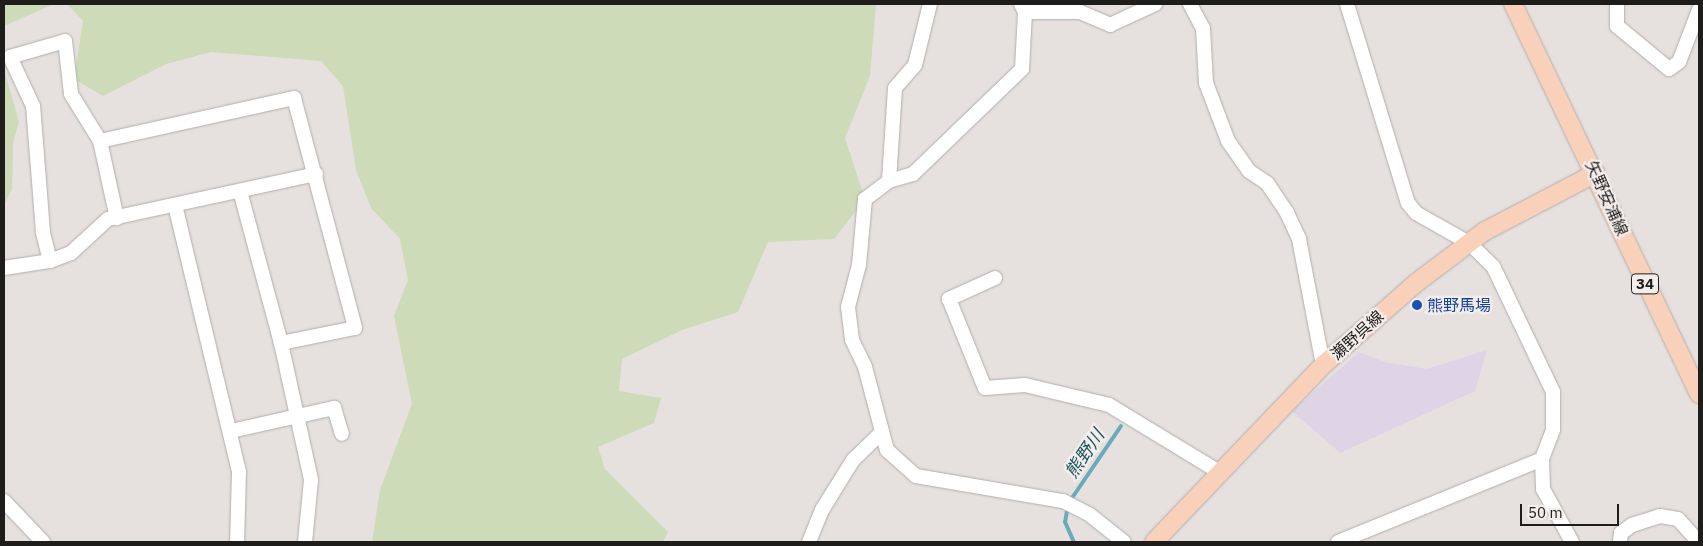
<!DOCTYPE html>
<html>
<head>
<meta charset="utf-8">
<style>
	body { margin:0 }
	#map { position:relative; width:1703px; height:546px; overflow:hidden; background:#e6e1df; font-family:"IBM Plex Sans","Noto Sans JP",sans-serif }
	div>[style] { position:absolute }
	.commercial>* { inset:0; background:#dfd3e6 }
	.green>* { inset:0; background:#cddbb8 }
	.stream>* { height:4px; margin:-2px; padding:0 2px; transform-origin:2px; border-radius:2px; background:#6aabb9 }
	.roads { filter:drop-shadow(0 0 1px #b2adab) drop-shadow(0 0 1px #b2adab) }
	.minor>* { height:14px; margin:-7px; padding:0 7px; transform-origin:7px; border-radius:7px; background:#fff }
	.major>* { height:18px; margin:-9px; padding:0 9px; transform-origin:9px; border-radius:9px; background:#f9d0b9 }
	.dots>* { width:14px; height:14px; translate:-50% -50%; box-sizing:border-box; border:2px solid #f3eeec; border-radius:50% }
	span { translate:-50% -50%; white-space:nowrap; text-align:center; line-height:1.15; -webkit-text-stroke:4.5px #f3eeec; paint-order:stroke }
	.shield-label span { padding:1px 4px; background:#f3eeec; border:1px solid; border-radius:4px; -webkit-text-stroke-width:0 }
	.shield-label { font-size:15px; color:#1f1d1c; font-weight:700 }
	.street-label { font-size:16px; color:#1f1d1c }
	.transit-label { font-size:16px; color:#164399 }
	.left { translate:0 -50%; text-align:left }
	.water-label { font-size:18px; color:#1c545f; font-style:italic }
	.frame { position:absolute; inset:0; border:5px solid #1f1d1c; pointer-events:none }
	.scale { position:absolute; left:1520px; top:504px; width:99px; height:22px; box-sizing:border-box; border:2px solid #1f1d1c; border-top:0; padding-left:6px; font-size:15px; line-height:18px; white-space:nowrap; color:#1f1d1c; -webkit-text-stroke:4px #f3eeec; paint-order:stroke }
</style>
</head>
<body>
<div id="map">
	<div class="commercial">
		<i style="clip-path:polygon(1487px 350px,1475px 391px,1340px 453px,1292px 411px,1359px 352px,1385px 362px,1427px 369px)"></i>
	</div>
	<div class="green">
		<i style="clip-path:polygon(4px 4px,54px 4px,4px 26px)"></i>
		<i style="clip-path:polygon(67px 4px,876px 4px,870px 76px,845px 138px,865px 199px,834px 239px,768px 242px,738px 312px,682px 330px,622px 359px,619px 391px,661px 398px,654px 423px,598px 447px,605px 469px,668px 532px,663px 542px,372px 542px,380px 490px,412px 404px,394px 316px,408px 280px,400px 239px,371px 208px,356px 170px,343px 86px,321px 61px,211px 52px,166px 64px,103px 96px,74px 79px,83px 21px)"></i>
		<i style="clip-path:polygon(4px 69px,19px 122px,13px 143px,12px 189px,4px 206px)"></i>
	</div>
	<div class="stream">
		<i style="left:1072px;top:498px;width:87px;rotate:-55.8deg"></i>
		<i style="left:1067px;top:511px;width:11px;rotate:100deg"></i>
		<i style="left:1065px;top:522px;width:22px;rotate:66deg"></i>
	</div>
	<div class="roads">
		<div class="minor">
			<i style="left:1021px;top:4px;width:9px;rotate:63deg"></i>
			<i style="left:1025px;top:12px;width:57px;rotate:93deg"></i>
			<i style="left:1022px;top:69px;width:151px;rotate:136.1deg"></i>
			<i style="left:913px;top:174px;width:25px;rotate:164deg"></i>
			<i style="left:889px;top:181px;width:30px;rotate:143deg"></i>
			<i style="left:865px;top:199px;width:66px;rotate:95.2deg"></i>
			<i style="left:859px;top:265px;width:43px;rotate:104.7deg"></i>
			<i style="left:848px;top:307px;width:33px;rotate:83deg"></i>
			<i style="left:852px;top:340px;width:30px;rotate:64deg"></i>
			<i style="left:865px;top:367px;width:86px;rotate:75.2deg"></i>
			<i style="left:887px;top:450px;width:39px;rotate:42deg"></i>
			<i style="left:916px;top:476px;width:149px;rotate:9.7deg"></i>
			<i style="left:1063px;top:501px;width:30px;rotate:27deg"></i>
			<i style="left:1090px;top:515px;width:43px;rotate:38.5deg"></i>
			<i style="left:1190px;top:4px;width:27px;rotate:62deg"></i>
			<i style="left:1203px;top:28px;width:55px;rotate:86.9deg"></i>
			<i style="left:1206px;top:83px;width:62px;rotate:69.2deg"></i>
			<i style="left:1228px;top:141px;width:37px;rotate:55deg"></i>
			<i style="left:1249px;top:171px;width:22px;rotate:34deg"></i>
			<i style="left:1267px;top:183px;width:36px;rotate:56deg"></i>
			<i style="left:1287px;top:213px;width:29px;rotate:65deg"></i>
			<i style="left:1299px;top:239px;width:128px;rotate:79.2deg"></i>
			<i style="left:1347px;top:4px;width:208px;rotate:73deg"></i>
			<i style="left:1408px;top:203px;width:13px;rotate:51deg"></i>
			<i style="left:1416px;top:213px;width:61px;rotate:29.5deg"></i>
			<i style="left:1469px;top:243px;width:33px;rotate:44deg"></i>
			<i style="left:1493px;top:266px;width:140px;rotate:64.5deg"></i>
			<i style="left:1553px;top:392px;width:38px;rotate:90deg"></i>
			<i style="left:1553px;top:430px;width:31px;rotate:111deg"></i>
			<i style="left:1542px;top:459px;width:30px;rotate:88deg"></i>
			<i style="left:1543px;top:489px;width:60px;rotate:61.3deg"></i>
			<i style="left:1617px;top:4px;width:22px;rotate:90deg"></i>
			<i style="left:1617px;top:26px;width:67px;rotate:39.6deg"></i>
			<i style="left:1669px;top:69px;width:12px;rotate:-35deg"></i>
			<i style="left:1679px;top:62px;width:56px;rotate:-69deg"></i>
			<i style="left:1025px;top:12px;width:55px"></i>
			<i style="left:1080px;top:12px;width:33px;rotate:23deg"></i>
			<i style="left:1110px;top:25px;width:50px;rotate:-25deg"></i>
			<i style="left:100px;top:141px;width:199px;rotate:-12.5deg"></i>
			<i style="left:294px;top:98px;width:238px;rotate:75.1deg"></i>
			<i style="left:355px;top:328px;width:76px;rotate:168.5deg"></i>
			<i style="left:889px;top:181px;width:93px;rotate:-86.3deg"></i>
			<i style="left:895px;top:88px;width:30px;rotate:-49deg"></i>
			<i style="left:915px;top:65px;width:63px;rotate:-76.2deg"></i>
			<i style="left:240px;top:191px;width:157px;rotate:74.9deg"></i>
			<i style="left:281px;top:343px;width:140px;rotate:77.6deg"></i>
			<i style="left:311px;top:480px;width:62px;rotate:95.5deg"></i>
			<i style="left:175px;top:205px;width:275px;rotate:76.5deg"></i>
			<i style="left:239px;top:472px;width:70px;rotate:91.6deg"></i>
			<i style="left:50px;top:261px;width:30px;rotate:-104deg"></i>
			<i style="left:43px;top:232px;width:126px;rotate:-94.5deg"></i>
			<i style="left:33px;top:106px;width:54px;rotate:-115.1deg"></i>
			<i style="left:10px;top:57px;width:57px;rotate:-16.2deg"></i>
			<i style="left:65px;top:41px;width:53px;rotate:83.5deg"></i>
			<i style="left:71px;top:94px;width:55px;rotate:58.3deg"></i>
			<i style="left:100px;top:141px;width:79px;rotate:77.6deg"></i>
			<i style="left:4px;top:268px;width:47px;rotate:-8.7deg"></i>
			<i style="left:50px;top:261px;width:22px;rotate:-21deg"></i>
			<i style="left:71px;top:253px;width:50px;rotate:-42.6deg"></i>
			<i style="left:108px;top:219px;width:213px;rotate:-12.2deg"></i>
			<i style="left:995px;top:278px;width:51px;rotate:155.5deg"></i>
			<i style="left:949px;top:299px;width:96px;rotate:68deg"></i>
			<i style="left:985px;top:388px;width:40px;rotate:-4.3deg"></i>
			<i style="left:1025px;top:385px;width:86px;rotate:13.4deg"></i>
			<i style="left:1109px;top:405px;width:129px;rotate:31.3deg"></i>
			<i style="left:231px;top:431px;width:106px;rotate:-12.6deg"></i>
			<i style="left:334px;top:408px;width:27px;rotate:73deg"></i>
			<i style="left:4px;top:501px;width:57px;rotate:46.4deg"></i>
			<i style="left:809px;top:542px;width:35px;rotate:-68deg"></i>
			<i style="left:822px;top:510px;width:59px;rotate:-58.2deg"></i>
			<i style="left:853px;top:460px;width:40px;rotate:-44deg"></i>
			<i style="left:1338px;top:542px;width:220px;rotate:-22.1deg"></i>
			<i style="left:1620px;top:542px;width:9px;rotate:-84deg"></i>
			<i style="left:1621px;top:533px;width:14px;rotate:-36deg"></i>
			<i style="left:1632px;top:525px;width:29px;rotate:-18deg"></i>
			<i style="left:1660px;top:516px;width:18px;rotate:9deg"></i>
			<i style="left:1678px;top:519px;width:31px;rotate:48deg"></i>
		</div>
		<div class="major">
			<i style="left:1513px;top:4px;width:432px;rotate:64.5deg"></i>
			<i style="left:1154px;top:542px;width:245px;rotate:-46.3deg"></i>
			<i style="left:1323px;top:365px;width:124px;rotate:-41.4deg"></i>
			<i style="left:1416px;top:283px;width:86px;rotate:-37deg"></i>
			<i style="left:1485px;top:231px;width:125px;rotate:-27.6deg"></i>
		</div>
	</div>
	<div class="dots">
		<i style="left:1417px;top:305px;background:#1a4fb4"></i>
	</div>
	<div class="shield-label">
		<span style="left:1645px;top:284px">34</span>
	</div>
	<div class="street-label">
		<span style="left:1607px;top:198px;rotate:66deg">矢野安浦線</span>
		<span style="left:1357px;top:335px;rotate:-42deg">瀬野呉線</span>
	</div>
	<div class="transit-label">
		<span class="left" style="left:1427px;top:305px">熊野馬場</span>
	</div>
	<div class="water-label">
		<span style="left:1085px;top:454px;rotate:-56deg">熊野川</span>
	</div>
	<div class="frame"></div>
	<div class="scale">50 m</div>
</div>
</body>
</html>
